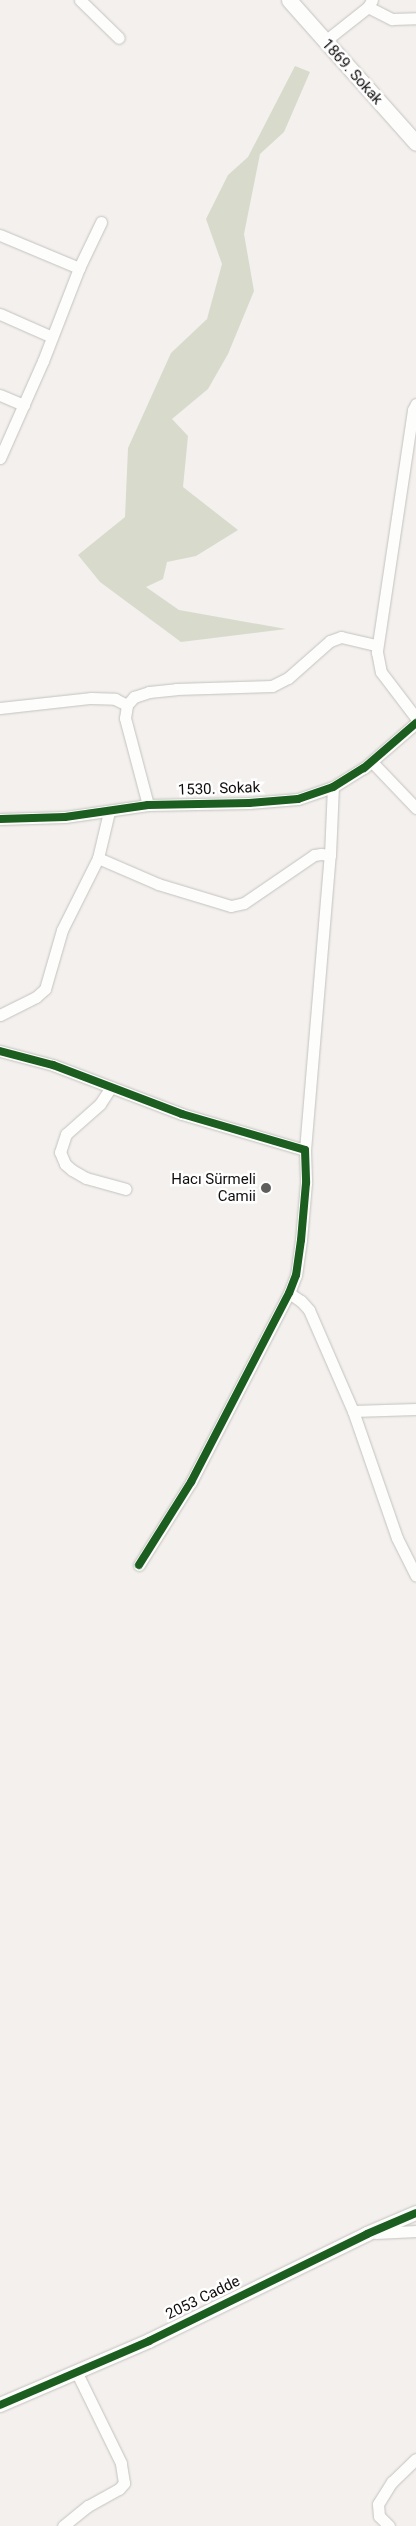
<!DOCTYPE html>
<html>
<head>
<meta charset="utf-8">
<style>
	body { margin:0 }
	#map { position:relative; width:416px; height:2526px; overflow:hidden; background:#f3f0ed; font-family:Roboto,sans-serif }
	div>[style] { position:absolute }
	.green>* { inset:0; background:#d8dbcb }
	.roads { filter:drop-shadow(0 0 1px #c4c2c0) drop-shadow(0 0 1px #c4c2c0) }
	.minor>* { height:11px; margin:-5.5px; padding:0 5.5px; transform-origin:5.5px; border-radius:5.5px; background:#fdfdfc }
	.tertiary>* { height:14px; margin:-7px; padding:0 7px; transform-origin:7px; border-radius:7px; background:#fdfdfc }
	.secondary>* { height:15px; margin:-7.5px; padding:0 7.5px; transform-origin:7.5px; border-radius:7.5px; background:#fdfdfc }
	.cycleway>* { height:8px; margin:-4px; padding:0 4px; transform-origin:4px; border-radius:4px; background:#1b5e20 }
	.dots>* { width:14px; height:14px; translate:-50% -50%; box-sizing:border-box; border:2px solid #fefefe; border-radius:50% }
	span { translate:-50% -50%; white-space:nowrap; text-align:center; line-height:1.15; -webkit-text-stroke:5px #fefefe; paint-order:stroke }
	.street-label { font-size:15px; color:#100e0d }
	.poi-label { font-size:15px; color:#100e0d }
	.right { translate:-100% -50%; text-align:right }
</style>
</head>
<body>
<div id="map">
	<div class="green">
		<i style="clip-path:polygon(295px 66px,310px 72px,284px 132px,260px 154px,244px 234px,254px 291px,228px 354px,208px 389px,172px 419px,188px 436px,183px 487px,238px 530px,196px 556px,167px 562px,163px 579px,146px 587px,179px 610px,286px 629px,181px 642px,100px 582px,78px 555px,125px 517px,128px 448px,171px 353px,207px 319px,222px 264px,206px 219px,228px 175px,248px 157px)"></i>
	</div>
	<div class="roads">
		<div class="minor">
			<i style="left:80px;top:0;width:54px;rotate:44.3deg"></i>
			<i style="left:368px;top:7px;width:27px;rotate:27deg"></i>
			<i style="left:392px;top:19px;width:24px;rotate:-2deg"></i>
			<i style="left:325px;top:41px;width:55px;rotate:-38.3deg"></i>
			<i style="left:368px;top:7px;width:8px;rotate:-60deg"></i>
			<i style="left:0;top:235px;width:86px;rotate:22.7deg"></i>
			<i style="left:0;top:314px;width:57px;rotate:23.9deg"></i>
			<i style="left:0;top:395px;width:26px;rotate:23deg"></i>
			<i style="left:416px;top:404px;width:7px;rotate:117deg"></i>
			<i style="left:413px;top:410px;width:245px;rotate:98.5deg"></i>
			<i style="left:377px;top:652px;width:20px;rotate:79deg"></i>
			<i style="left:381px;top:672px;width:58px;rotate:52.7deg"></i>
			<i style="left:0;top:458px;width:106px;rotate:-66.1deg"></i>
			<i style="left:43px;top:361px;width:100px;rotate:-68.8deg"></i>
			<i style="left:79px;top:268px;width:51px;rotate:-64.4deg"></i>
			<i style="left:0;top:708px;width:92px;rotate:-6.3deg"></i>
			<i style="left:91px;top:698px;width:24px;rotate:2deg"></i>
			<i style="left:115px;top:699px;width:13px;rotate:27deg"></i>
			<i style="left:372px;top:762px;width:64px;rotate:46.3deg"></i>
			<i style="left:148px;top:805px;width:90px;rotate:-104.8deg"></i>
			<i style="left:125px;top:718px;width:13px;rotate:-81deg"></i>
			<i style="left:127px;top:705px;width:11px;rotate:-49deg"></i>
			<i style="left:134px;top:697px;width:16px;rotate:-18deg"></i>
			<i style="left:149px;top:692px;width:27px;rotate:-6deg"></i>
			<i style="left:176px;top:689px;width:96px;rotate:-1.8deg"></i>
			<i style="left:272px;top:686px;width:18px;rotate:-27deg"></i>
			<i style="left:288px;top:678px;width:56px;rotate:-41.4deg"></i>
			<i style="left:330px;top:641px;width:12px;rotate:-20deg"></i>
			<i style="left:341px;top:637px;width:37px;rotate:13deg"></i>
			<i style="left:0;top:819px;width:65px;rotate:-1.8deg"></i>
			<i style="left:65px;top:817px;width:84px;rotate:-8.2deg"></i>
			<i style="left:148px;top:805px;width:101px;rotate:-1.1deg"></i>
			<i style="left:249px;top:803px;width:49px;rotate:-4.7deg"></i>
			<i style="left:298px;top:799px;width:37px;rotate:-19deg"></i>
			<i style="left:333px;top:787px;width:36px;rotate:-32deg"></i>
			<i style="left:364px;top:768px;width:69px;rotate:-40.9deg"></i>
			<i style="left:98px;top:858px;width:65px;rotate:23.4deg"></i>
			<i style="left:158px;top:884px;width:76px;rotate:16.8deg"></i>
			<i style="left:231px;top:906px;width:13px;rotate:-13deg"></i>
			<i style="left:244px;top:903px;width:85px;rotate:-34.4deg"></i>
			<i style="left:314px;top:855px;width:7px;rotate:-8deg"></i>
			<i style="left:321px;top:854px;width:9px;rotate:6deg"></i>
			<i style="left:0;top:1015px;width:40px;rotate:-26.6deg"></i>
			<i style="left:36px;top:997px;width:12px;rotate:-42deg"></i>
			<i style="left:45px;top:989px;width:61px;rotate:-73.9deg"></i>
			<i style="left:62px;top:930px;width:80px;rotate:-63.4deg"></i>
			<i style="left:98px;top:858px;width:47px;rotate:-76.6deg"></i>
			<i style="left:0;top:1051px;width:55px;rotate:14.8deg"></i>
			<i style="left:53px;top:1065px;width:138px;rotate:20.8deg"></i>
			<i style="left:182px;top:1114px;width:128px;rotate:16.3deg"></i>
			<i style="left:305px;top:1150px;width:33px;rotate:88deg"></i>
			<i style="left:306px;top:1183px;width:57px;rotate:95deg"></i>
			<i style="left:301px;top:1240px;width:35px;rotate:98deg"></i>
			<i style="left:296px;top:1275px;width:19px;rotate:111deg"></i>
			<i style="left:289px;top:1293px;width:213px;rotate:117.4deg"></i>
			<i style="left:191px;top:1482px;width:98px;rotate:122.1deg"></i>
			<i style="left:111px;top:1087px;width:20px;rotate:123deg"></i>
			<i style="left:100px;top:1104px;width:45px;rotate:138.6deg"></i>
			<i style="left:66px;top:1134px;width:19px;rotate:108deg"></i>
			<i style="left:60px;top:1152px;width:13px;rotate:67deg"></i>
			<i style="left:65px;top:1164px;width:9px;rotate:41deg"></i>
			<i style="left:72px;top:1170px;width:16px;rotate:30deg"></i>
			<i style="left:86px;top:1178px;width:41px;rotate:15.4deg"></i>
			<i style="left:305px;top:1150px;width:296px;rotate:-85.2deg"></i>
			<i style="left:330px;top:855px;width:68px;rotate:-87.5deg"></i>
			<i style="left:289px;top:1293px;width:14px;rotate:34deg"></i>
			<i style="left:301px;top:1301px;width:12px;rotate:48deg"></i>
			<i style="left:309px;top:1310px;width:110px;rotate:66.5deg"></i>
			<i style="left:353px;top:1411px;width:134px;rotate:70.9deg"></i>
			<i style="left:397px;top:1538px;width:42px;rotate:63.4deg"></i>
			<i style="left:353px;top:1411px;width:63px;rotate:-1.8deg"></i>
			<i style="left:376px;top:2233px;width:40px;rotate:-2.9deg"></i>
			<i style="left:63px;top:2526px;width:32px;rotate:-39deg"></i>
			<i style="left:88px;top:2506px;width:35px;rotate:-29deg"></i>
			<i style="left:119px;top:2489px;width:8px;rotate:-50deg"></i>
			<i style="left:124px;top:2483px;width:20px;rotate:-99deg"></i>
			<i style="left:121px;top:2463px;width:102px;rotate:-116.1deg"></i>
			<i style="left:389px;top:2526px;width:14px;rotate:-135deg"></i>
			<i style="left:379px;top:2516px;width:12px;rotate:-95deg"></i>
			<i style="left:378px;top:2504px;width:26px;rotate:-58deg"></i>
			<i style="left:392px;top:2482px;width:33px;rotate:-44deg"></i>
		</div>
		<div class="tertiary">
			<i style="left:0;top:2405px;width:162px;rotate:-23.2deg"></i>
			<i style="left:149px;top:2341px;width:243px;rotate:-26.1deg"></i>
			<i style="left:367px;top:2234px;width:53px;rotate:-23.2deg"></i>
		</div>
		<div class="secondary">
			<i style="left:289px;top:0;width:191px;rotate:48.4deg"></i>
		</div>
	</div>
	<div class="cycleway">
		<i style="left:0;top:819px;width:65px;rotate:-1.8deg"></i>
		<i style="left:65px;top:817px;width:84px;rotate:-8.2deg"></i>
		<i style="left:148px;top:805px;width:101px;rotate:-1.1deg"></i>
		<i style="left:249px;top:803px;width:49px;rotate:-4.7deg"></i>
		<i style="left:298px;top:799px;width:37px;rotate:-19deg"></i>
		<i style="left:333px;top:787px;width:36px;rotate:-32deg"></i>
		<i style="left:364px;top:768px;width:69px;rotate:-40.9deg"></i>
		<i style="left:0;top:1051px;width:55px;rotate:14.8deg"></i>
		<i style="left:53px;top:1065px;width:138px;rotate:20.8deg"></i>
		<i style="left:182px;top:1114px;width:128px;rotate:16.3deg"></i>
		<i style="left:305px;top:1150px;width:33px;rotate:88deg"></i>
		<i style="left:306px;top:1183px;width:57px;rotate:95deg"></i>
		<i style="left:301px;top:1240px;width:35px;rotate:98deg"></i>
		<i style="left:296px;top:1275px;width:19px;rotate:111deg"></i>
		<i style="left:289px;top:1293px;width:213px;rotate:117.4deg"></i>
		<i style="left:191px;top:1482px;width:98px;rotate:122.1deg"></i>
		<i style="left:0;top:2405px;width:162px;rotate:-23.2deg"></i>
		<i style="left:149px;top:2341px;width:243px;rotate:-26.1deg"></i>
		<i style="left:367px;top:2234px;width:53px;rotate:-23.2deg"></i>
	</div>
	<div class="dots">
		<i style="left:266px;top:1188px;background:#5f5d5b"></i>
	</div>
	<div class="street-label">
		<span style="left:352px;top:72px;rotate:48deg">1869. Sokak</span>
		<span style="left:219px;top:789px;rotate:-2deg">1530. Sokak</span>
		<span style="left:203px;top:2298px;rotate:-26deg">2053 Cadde</span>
	</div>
	<div class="poi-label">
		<span class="right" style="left:256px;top:1188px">Hacı Sürmeli<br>Camii</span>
	</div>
</div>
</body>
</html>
